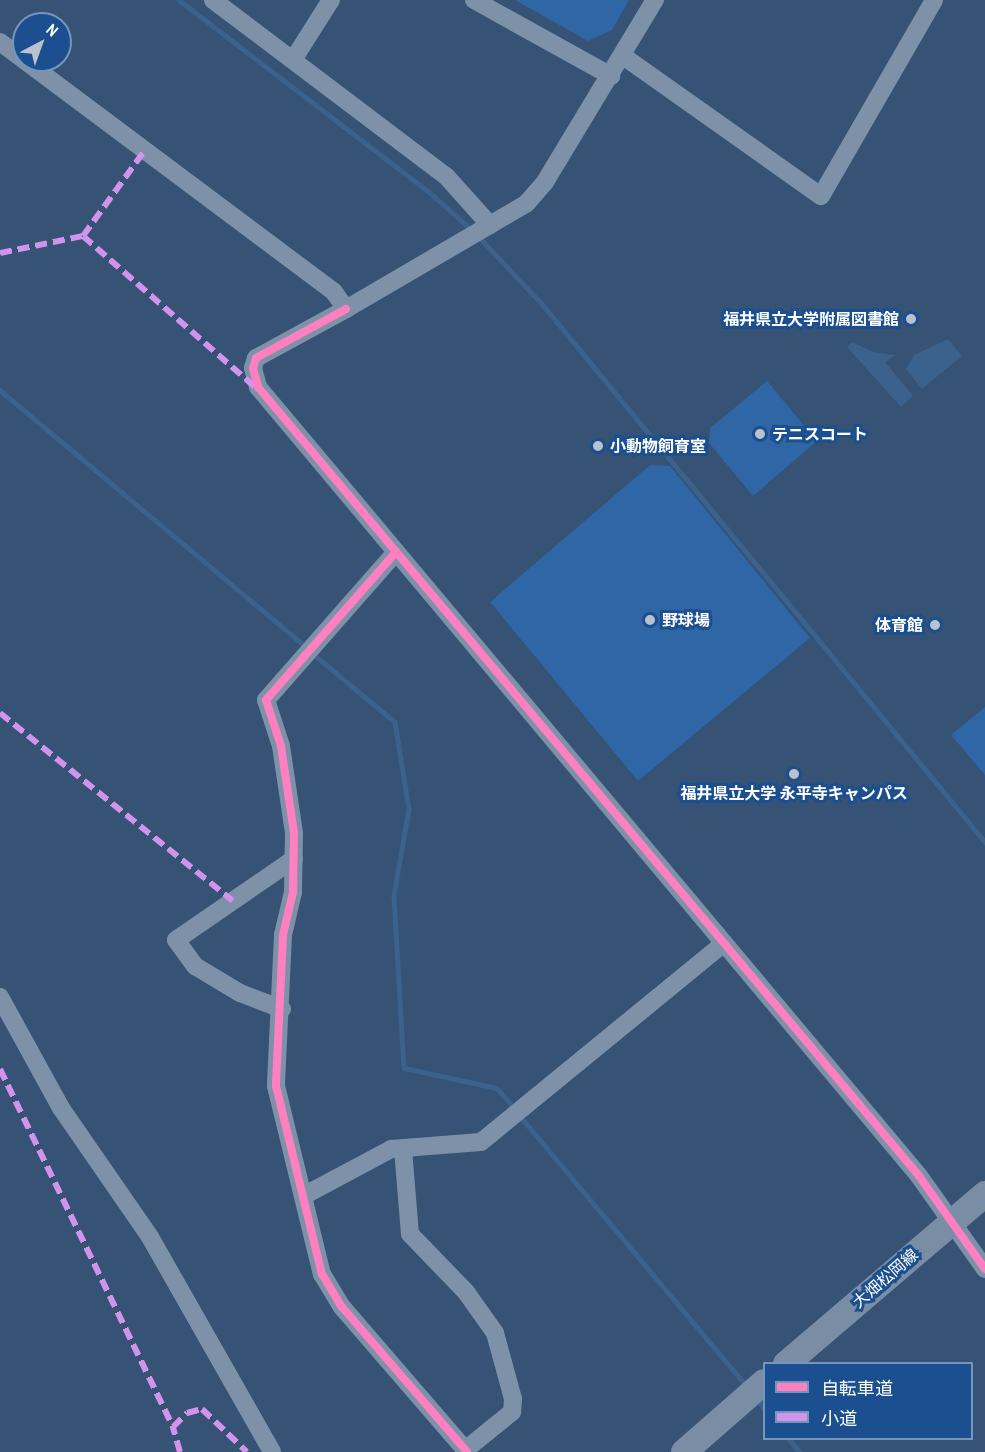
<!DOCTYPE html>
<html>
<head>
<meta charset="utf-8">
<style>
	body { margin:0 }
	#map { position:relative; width:985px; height:1452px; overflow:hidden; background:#365274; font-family:"Archivo Narrow","Noto Sans JP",sans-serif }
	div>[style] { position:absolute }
	.green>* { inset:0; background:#2f66a5 }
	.water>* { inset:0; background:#3b618d }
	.stream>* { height:4.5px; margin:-2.25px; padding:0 2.25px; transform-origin:2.25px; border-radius:2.25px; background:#3b618d }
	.street>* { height:18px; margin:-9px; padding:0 9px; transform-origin:9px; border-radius:9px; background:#7d92a8 }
	.secondary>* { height:26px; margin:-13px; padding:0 13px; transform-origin:13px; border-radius:13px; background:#798da4 }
	.quiet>* { height:6px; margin-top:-3px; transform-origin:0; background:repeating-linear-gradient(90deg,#d193ec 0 12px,transparent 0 18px) }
	.cycleway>* { height:8px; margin:-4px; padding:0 4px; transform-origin:4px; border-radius:4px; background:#ff80c0 }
	.dots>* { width:16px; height:16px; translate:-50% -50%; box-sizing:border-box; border:3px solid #1b4f8f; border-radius:50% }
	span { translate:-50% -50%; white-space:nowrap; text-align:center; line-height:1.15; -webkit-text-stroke:6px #1b4f8f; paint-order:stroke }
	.poi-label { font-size:16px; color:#fff; font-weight:700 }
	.right { translate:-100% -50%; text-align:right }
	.left { translate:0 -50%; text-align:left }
	.street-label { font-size:16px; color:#fff }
	.legend { position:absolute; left:763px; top:1362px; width:210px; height:78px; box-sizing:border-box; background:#1b4f8f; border:2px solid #7695bc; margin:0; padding:8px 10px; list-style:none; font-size:18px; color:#fff }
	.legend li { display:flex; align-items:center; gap:12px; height:30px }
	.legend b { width:30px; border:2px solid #7695bc }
	.north { position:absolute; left:12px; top:12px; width:60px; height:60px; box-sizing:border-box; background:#1b4f8f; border:2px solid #7695bc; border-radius:50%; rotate:41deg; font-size:16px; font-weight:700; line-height:24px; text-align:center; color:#fff }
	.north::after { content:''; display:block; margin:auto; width:21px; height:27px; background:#b9c2ce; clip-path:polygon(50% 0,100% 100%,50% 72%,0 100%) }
</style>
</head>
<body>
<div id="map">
	<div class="green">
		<i style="clip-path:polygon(515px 0,629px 0,612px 30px,588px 41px)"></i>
		<i style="clip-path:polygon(767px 381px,817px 441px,753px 496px,709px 443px,710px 428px)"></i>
		<i style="clip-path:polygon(650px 465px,670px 466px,810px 638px,638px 781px,490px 602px)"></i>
		<i style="clip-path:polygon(985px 707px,985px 775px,951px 735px)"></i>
	</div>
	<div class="water">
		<i style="clip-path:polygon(948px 339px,962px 356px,922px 389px,906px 369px,914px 355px)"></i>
		<i style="clip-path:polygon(852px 342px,873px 352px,895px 355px,885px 362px,913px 396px,901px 407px,847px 347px)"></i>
	</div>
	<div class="stream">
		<i style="left:179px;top:0;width:314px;rotate:37.5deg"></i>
		<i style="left:428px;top:191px;width:60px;rotate:41.6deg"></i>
		<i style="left:479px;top:237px;width:93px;rotate:46.7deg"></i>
		<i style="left:543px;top:305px;width:696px;rotate:50.54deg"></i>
		<i style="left:0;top:390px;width:400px;rotate:40deg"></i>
		<i style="left:312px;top:653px;width:108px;rotate:39.7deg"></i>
		<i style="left:395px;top:722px;width:88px;rotate:80.9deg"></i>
		<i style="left:409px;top:809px;width:88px;rotate:99.8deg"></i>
		<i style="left:394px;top:896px;width:172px;rotate:86.7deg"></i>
		<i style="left:404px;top:1068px;width:95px;rotate:12.1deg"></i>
		<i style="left:497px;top:1088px;width:28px;rotate:49deg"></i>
		<i style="left:520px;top:1116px;width:351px;rotate:50deg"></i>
		<i style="left:757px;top:1399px;width:11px;rotate:52deg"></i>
		<i style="left:788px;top:1438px;width:18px;rotate:49deg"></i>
	</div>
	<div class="street">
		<i style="left:213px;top:0;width:292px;rotate:37.1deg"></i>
		<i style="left:446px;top:176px;width:66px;rotate:48.1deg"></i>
		<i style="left:474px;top:0;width:157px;rotate:29deg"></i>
		<i style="left:0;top:42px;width:417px;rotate:36.8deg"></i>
		<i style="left:334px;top:292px;width:21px;rotate:55deg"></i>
		<i style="left:346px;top:309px;width:208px;rotate:-30.3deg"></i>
		<i style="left:526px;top:204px;width:29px;rotate:-49deg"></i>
		<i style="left:545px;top:182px;width:213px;rotate:-58.9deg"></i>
		<i style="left:623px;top:56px;width:242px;rotate:35.3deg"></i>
		<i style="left:821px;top:196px;width:226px;rotate:-60deg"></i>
		<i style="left:293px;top:60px;width:71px;rotate:-57.7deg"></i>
		<i style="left:346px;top:309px;width:102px;rotate:151.4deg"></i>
		<i style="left:256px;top:358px;width:10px;rotate:107deg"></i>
		<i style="left:253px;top:368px;width:20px;rotate:75deg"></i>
		<i style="left:258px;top:387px;width:1029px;rotate:50.04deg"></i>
		<i style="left:919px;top:1176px;width:114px;rotate:54.6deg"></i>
		<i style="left:396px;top:552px;width:197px;rotate:131.3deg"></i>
		<i style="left:266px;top:700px;width:48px;rotate:71.9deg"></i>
		<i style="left:281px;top:746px;width:88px;rotate:81.5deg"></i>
		<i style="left:294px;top:833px;width:59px;rotate:91deg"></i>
		<i style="left:293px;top:892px;width:44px;rotate:103.1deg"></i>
		<i style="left:283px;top:935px;width:151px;rotate:92.7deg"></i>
		<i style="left:276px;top:1086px;width:194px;rotate:76.3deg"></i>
		<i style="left:322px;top:1274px;width:39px;rotate:59deg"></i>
		<i style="left:342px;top:1307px;width:191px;rotate:49.2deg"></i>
		<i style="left:0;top:997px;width:127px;rotate:61.2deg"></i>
		<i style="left:61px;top:1108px;width:157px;rotate:55.4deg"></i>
		<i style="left:150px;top:1237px;width:247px;rotate:60.4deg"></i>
		<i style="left:282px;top:1009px;width:45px;rotate:-159.1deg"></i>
		<i style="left:240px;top:993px;width:52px;rotate:-149deg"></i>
		<i style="left:195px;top:966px;width:32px;rotate:-126deg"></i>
		<i style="left:176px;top:940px;width:143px;rotate:-34.5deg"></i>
		<i style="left:403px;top:1149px;width:85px;rotate:85.3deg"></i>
		<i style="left:410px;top:1234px;width:81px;rotate:46deg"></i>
		<i style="left:466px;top:1292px;width:50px;rotate:54.7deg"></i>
		<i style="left:495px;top:1333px;width:68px;rotate:74.7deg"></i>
		<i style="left:513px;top:1399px;width:13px;rotate:94deg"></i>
		<i style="left:512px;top:1412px;width:60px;rotate:141deg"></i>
		<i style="left:305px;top:1195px;width:98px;rotate:-28.1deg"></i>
		<i style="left:391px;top:1149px;width:90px;rotate:-4.4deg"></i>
		<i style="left:481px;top:1142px;width:314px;rotate:-39.3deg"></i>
	</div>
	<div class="secondary">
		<i style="left:786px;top:1364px;width:262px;rotate:-40.5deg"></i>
		<i style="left:684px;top:1452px;width:106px;rotate:-41.2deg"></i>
	</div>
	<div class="quiet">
		<i style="left:83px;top:236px;width:106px;rotate:-54.2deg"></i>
		<i style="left:0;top:253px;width:85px;rotate:-11.6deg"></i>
		<i style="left:83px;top:236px;width:230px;rotate:41.3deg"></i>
		<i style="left:0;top:713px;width:299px;rotate:38.9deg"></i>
		<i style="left:0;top:1069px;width:398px;rotate:64.2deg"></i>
		<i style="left:180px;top:1452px;width:26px;rotate:-106deg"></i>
		<i style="left:173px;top:1427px;width:20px;rotate:-45deg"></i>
		<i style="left:187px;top:1413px;width:16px;rotate:-15deg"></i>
		<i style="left:202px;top:1409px;width:62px;rotate:43.7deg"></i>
	</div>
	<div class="cycleway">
		<i style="left:346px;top:309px;width:102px;rotate:151.4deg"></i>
		<i style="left:256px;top:358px;width:10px;rotate:107deg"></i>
		<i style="left:253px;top:368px;width:20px;rotate:75deg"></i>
		<i style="left:258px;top:387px;width:1029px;rotate:50.04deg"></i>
		<i style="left:919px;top:1176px;width:114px;rotate:54.6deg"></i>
		<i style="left:396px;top:552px;width:197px;rotate:131.3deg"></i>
		<i style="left:266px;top:700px;width:48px;rotate:71.9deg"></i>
		<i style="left:281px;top:746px;width:88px;rotate:81.5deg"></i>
		<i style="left:294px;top:833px;width:59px;rotate:91deg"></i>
		<i style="left:293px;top:892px;width:44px;rotate:103.1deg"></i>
		<i style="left:283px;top:935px;width:151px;rotate:92.7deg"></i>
		<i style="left:276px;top:1086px;width:194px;rotate:76.3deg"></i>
		<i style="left:322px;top:1274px;width:39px;rotate:59deg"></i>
		<i style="left:342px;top:1307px;width:191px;rotate:49.2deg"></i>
	</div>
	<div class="dots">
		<i style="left:911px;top:319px;background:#b9c2ce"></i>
		<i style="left:760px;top:434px;background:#b9c2ce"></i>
		<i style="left:598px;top:446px;background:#b9c2ce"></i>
		<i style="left:650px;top:620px;background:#b9c2ce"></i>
		<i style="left:935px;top:625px;background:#b9c2ce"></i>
		<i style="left:794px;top:774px;background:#b9c2ce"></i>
	</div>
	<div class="poi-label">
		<span class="right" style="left:899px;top:319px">福井県立大学附属図書館</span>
		<span class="left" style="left:772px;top:434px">テニスコート</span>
		<span class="left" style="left:610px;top:446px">小動物飼育室</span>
		<span class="left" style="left:662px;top:620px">野球場</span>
		<span class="right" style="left:923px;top:625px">体育館</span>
		<span style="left:794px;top:793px">福井県立大学 永平寺キャンパス</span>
	</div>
	<div class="street-label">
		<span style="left:885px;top:1278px;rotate:-41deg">大畑松岡線</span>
	</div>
	<ul class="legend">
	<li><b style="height:8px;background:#ff80c0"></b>自転車道</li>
	<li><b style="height:8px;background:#d193ec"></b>小道</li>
	</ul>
	<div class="north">N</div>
</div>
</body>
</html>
